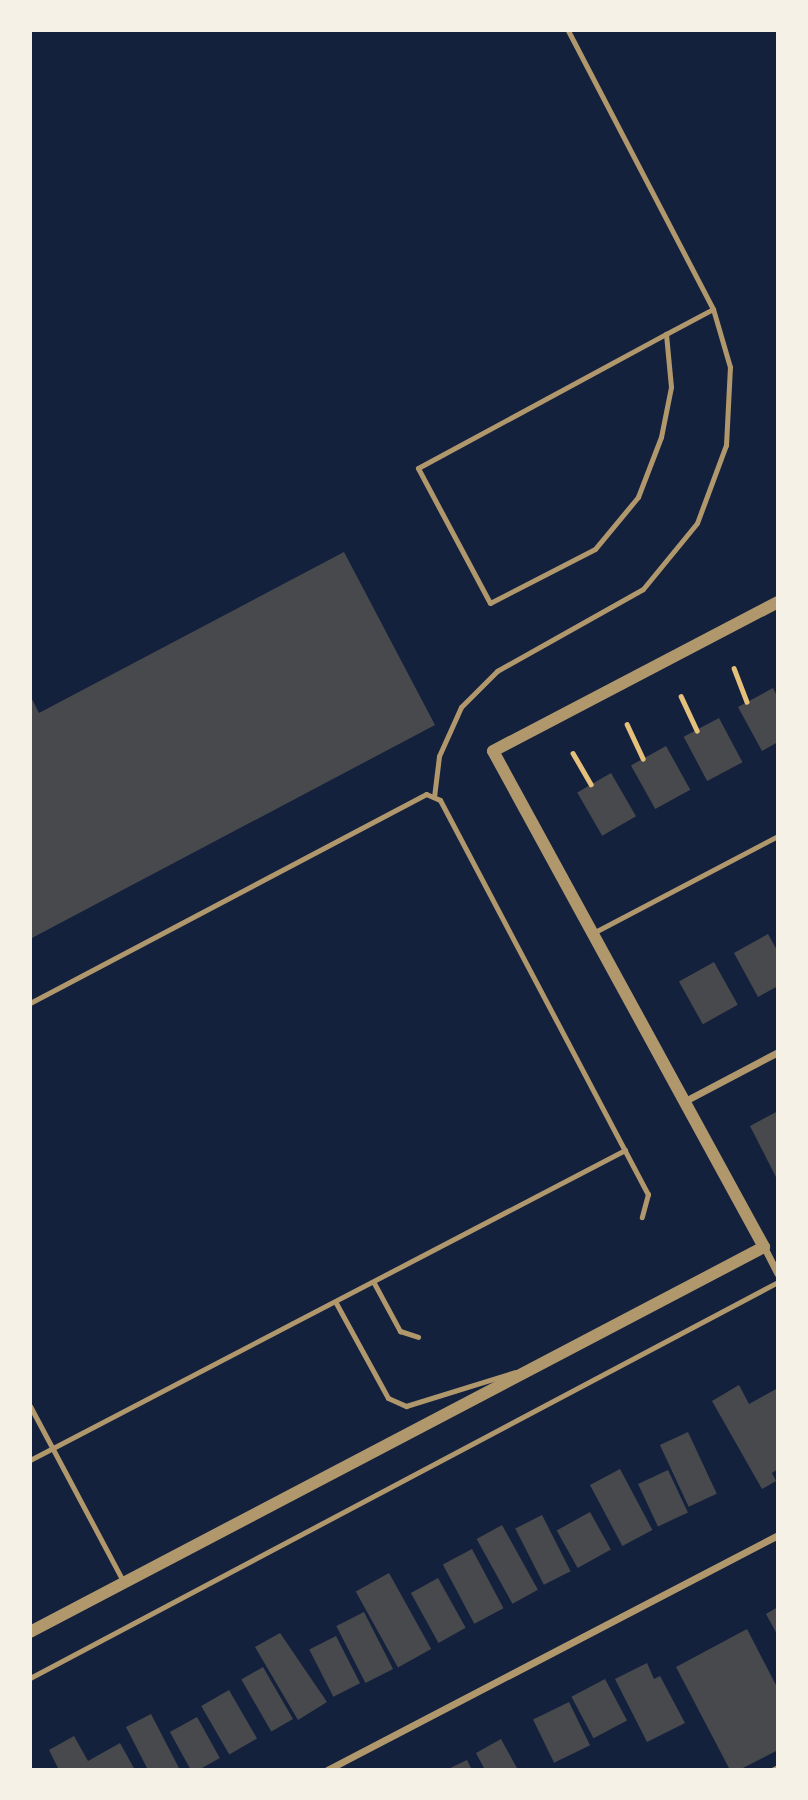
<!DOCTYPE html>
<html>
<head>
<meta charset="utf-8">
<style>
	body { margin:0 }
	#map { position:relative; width:808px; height:1800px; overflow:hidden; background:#14213d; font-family:"Golos Text",sans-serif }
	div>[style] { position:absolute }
	.building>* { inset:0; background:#48494c; transform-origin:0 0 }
	.path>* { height:4.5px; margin:-2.25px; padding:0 2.25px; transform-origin:2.25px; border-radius:2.25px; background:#e5c07b }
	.service>* { height:5px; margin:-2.5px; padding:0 2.5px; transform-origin:2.5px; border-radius:2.5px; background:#b1986c }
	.minor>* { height:7px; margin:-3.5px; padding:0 3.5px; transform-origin:3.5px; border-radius:3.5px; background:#b1986c }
	.tertiary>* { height:12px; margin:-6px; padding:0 6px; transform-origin:6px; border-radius:6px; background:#b1986c }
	span { translate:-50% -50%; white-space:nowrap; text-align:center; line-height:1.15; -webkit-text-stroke:6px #f6f1e7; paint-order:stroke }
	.frame { position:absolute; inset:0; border:32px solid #f6f1e7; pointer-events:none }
</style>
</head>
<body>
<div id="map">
	<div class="building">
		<i style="clip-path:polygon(344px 552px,435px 725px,30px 939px,30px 695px,39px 713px)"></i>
		<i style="clip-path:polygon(773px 688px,778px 698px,778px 742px,762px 751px,738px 707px)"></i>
		<i style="left:719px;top:718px;width:50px;height:40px;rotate:62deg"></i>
		<i style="left:666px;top:746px;width:50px;height:40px;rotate:61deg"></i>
		<i style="left:611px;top:773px;width:50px;height:39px;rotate:60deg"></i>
		<i style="clip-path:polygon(768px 934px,778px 952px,778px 986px,758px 997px,734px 953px)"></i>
		<i style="left:714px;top:962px;width:49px;height:40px;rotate:61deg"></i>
		<i style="clip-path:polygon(778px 1111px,778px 1181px,750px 1126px)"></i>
		<i style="clip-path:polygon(739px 1385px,749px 1404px,778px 1388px,778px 1469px,772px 1473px,776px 1481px,762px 1489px,712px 1401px)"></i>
		<i style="left:688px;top:1432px;width:68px;height:31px;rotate:65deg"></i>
		<i style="left:620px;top:1469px;width:69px;height:34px;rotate:62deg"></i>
		<i style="left:668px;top:1470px;width:47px;height:33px;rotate:65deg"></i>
		<i style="left:590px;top:1512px;width:43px;height:38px;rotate:61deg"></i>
		<i style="left:542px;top:1515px;width:63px;height:30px;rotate:63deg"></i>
		<i style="left:502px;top:1525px;width:74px;height:29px;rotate:61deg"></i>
		<i style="left:472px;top:1549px;width:67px;height:33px;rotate:62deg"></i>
		<i style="left:389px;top:1573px;width:87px;height:38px;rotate:61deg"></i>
		<i style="left:438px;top:1578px;width:57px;height:31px;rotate:61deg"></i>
		<i style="clip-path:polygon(778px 1607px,778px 1636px,766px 1614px)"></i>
		<i style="left:364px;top:1612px;width:64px;height:31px;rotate:63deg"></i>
		<i style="clip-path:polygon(747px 1629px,778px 1689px,778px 1750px,739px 1770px,730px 1770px,676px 1667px)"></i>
		<i style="clip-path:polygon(280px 1633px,327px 1702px,298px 1720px,255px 1647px)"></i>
		<i style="left:336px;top:1636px;width:53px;height:30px;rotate:63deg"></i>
		<i style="clip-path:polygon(647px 1663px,654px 1679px,660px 1676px,685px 1723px,647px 1742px,615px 1679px)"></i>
		<i style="left:263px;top:1667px;width:60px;height:25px;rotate:60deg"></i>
		<i style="left:605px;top:1679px;width:47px;height:38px;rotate:62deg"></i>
		<i style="left:229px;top:1690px;width:56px;height:32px;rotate:60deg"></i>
		<i style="left:569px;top:1702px;width:48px;height:40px;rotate:64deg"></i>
		<i style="clip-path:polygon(151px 1714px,180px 1770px,148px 1770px,126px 1727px)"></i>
		<i style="left:197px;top:1717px;width:47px;height:31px;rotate:61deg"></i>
		<i style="clip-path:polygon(74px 1736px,88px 1761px,120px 1743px,135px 1770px,59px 1770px,49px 1750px)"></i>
		<i style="clip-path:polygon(501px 1739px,518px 1770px,485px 1770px,476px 1753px)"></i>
		<i style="clip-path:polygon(467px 1760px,472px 1770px,446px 1770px)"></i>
	</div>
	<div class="path">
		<i style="left:734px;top:668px;width:36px;rotate:69deg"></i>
		<i style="left:681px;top:696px;width:38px;rotate:65deg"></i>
		<i style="left:627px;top:724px;width:38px;rotate:65deg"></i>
		<i style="left:573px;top:753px;width:36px;rotate:60deg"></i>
	</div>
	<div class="service">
		<i style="left:666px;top:334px;width:53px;rotate:84.6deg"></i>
		<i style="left:671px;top:387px;width:51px;rotate:101.3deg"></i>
		<i style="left:661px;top:437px;width:64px;rotate:111deg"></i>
		<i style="left:638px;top:497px;width:67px;rotate:129.6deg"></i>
		<i style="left:595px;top:549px;width:118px;rotate:152.8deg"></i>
		<i style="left:490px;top:603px;width:153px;rotate:-118.1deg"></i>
		<i style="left:418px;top:468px;width:282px;rotate:-28.4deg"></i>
		<i style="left:666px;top:334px;width:53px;rotate:-28deg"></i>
		<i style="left:434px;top:797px;width:41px;rotate:-83deg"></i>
		<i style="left:439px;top:756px;width:54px;rotate:-65.8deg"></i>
		<i style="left:461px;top:707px;width:51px;rotate:-45deg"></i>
		<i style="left:497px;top:671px;width:167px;rotate:-29.3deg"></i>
		<i style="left:643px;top:589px;width:85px;rotate:-50.7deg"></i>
		<i style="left:697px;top:523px;width:83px;rotate:-69.6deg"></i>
		<i style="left:726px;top:445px;width:78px;rotate:-87.1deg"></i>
		<i style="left:730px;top:367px;width:60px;rotate:-106.3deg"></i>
		<i style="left:713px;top:309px;width:314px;rotate:-117.5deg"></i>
		<i style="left:593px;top:933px;width:209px;rotate:-27.7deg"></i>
		<i style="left:30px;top:1003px;width:448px;rotate:-27.8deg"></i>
		<i style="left:426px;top:794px;width:15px;rotate:23deg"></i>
		<i style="left:440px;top:800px;width:446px;rotate:62.2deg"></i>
		<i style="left:648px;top:1194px;width:24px;rotate:105deg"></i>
		<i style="left:374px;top:1283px;width:55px;rotate:61.6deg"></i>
		<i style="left:400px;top:1331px;width:19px;rotate:18deg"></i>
		<i style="left:336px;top:1303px;width:108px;rotate:61.3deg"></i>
		<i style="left:388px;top:1398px;width:20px;rotate:24deg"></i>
		<i style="left:406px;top:1406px;width:114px;rotate:-17.3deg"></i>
		<i style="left:30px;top:1406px;width:200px;rotate:62deg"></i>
		<i style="left:30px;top:1460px;width:671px;rotate:-27.52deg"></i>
		<i style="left:30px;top:1678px;width:846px;rotate:-27.9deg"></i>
		<i style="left:772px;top:1770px;width:7px;rotate:-27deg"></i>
	</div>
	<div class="minor">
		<i style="left:685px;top:1101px;width:105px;rotate:-27.8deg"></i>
		<i style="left:764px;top:1247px;width:30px;rotate:63deg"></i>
		<i style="left:327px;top:1770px;width:509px;rotate:-27.52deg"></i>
	</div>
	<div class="tertiary">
		<i style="left:30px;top:1632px;width:829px;rotate:-27.68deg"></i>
		<i style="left:764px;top:1247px;width:565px;rotate:-118.65deg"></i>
		<i style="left:493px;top:751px;width:322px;rotate:-27.6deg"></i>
	</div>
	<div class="frame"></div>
</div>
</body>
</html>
